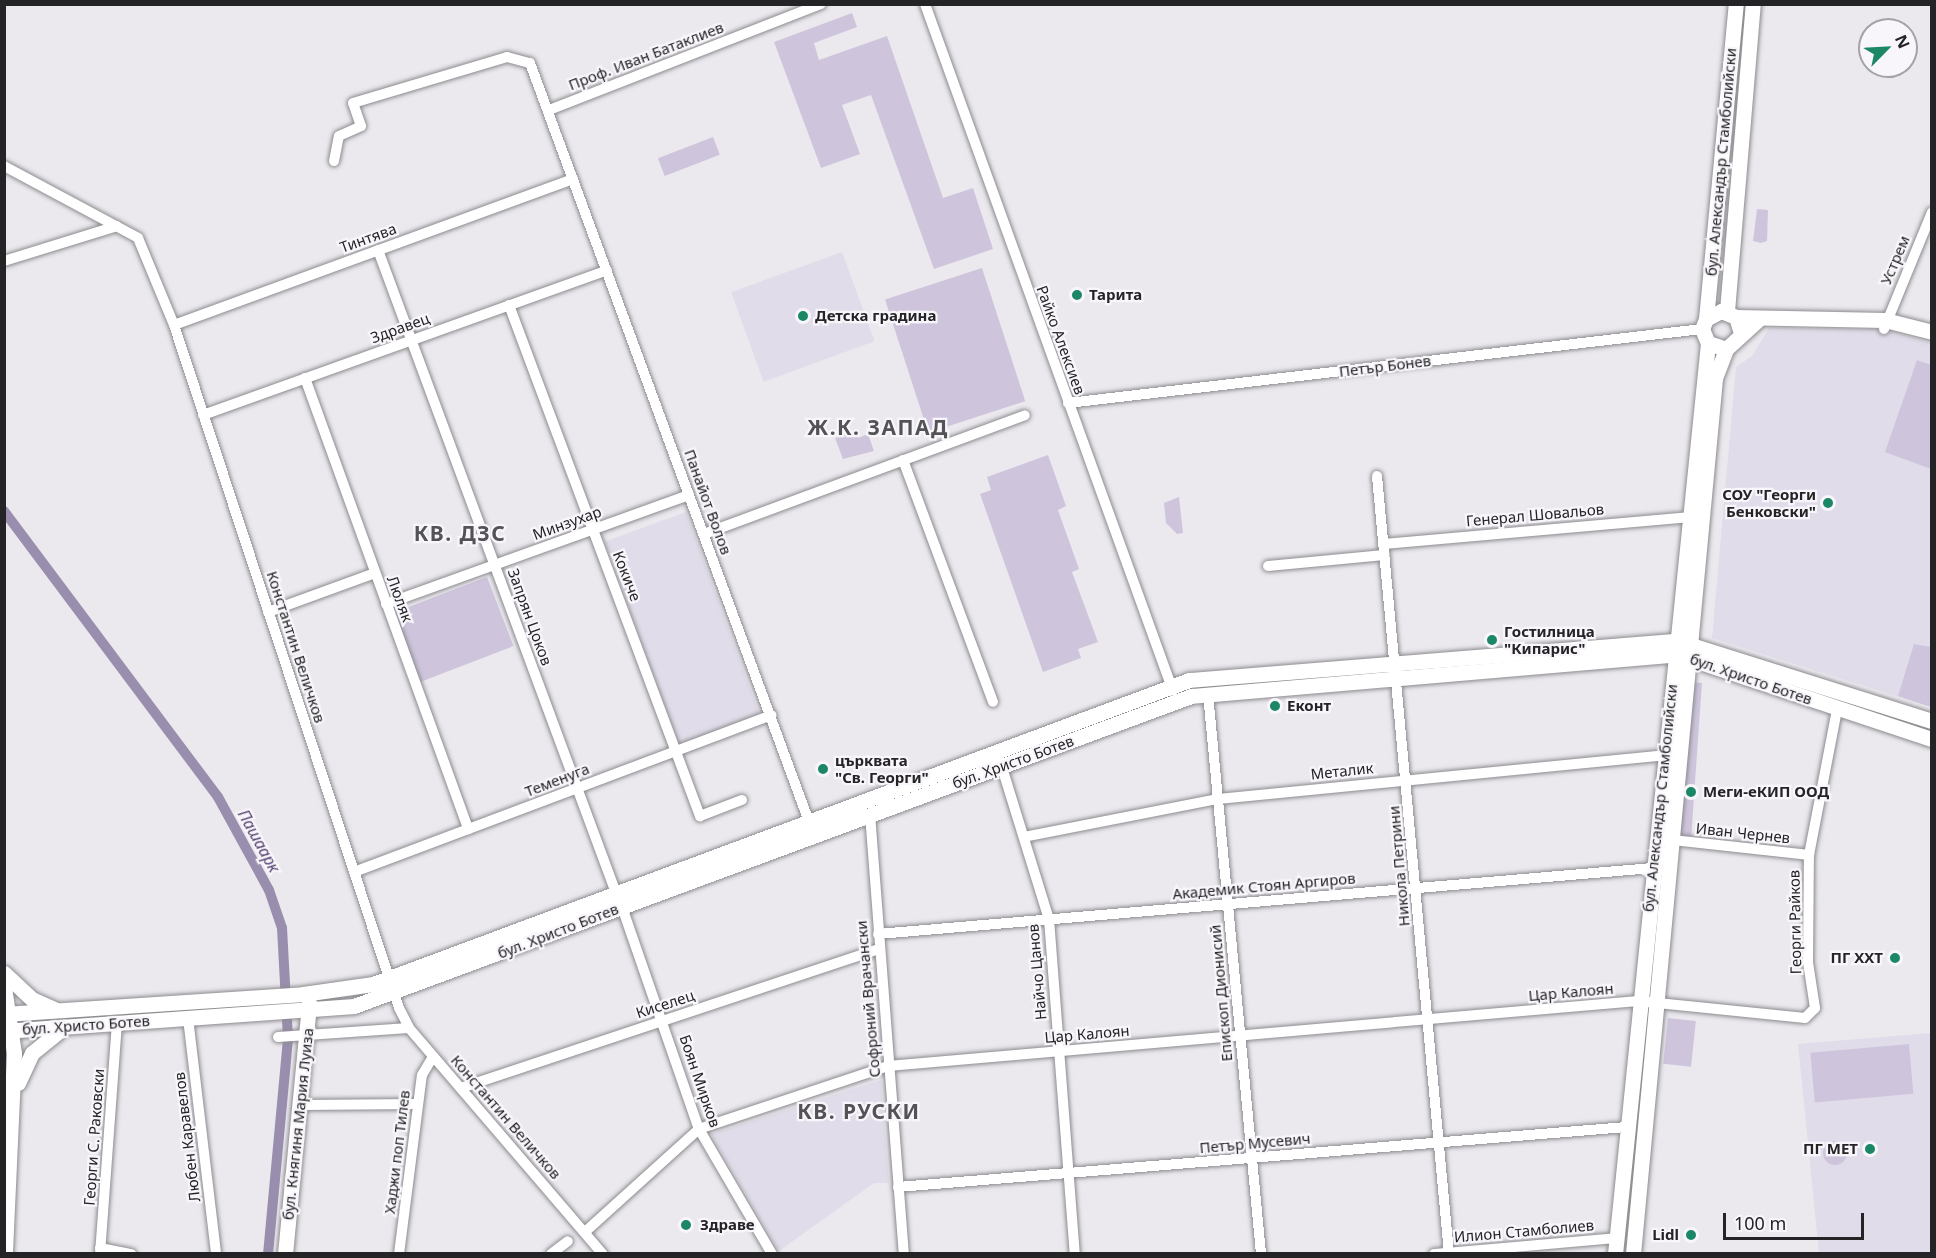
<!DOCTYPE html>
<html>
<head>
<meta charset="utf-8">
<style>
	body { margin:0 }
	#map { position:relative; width:1936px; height:1258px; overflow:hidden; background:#ebe9ee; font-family:"Noto Sans",sans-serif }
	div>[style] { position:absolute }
	.built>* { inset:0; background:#e1dce9; transform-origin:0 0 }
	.green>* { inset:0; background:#cec5dd; transform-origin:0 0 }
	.round { border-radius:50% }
	.canal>* { height:10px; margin:-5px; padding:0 5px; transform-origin:5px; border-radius:5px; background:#998eae }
	.roads { filter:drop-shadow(0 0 2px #8c8b8f) drop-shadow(0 0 2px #8c8b8f) }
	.street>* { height:10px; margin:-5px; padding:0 5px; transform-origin:5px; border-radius:5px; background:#fff }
	.secondary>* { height:15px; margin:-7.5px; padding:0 7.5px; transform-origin:7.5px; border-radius:7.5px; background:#fff }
	.dots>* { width:16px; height:16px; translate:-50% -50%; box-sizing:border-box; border:3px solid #f8f6fb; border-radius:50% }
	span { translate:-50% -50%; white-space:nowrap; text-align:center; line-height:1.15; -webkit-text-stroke:4.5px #f8f6fb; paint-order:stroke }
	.street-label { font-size:15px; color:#242325 }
	.poi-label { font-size:15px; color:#242325; font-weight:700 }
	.left { translate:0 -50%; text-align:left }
	.right { translate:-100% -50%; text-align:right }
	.water-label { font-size:16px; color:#52406e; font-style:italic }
	.district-label { font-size:21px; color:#535256; font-weight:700; letter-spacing:1.5px }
	.frame { position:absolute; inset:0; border:6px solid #242325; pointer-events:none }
	.north { position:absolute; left:1858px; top:18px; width:60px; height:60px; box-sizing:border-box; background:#f8f6fb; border:2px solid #a3a2a5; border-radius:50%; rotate:66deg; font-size:16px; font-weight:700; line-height:24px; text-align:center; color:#242325 }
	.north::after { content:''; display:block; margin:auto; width:21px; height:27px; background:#1b8765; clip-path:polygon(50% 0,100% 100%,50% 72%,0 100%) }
	.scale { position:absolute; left:1723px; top:1213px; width:141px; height:27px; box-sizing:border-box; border:3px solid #242325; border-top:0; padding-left:8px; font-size:18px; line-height:21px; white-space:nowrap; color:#242325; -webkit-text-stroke:4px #f8f6fb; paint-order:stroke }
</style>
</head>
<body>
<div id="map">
	<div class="built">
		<i style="left:842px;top:252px;width:95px;height:118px;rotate:70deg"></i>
		<i style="clip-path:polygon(1769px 328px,1884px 329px,1931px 343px,1931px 707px,1712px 638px,1736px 367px,1752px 356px)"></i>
		<i style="left:686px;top:512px;width:219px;height:86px;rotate:70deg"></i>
		<i style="clip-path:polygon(1931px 1033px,1931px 1253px,1819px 1253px,1798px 1044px)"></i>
		<i style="clip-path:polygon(881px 1080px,889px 1183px,874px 1183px,779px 1251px,711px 1134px)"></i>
	</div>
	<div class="green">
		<i style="clip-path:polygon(852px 13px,857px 27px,814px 43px,819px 60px,887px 36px,943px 198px,973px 188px,993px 249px,934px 269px,871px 95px,842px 105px,860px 154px,821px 168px,774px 42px)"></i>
		<i style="left:713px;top:137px;width:19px;height:59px;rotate:69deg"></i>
		<i style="clip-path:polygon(1757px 209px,1768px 210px,1767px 241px,1761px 243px,1753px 241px)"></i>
		<i style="left:982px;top:268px;width:140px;height:102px;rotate:72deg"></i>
		<i style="clip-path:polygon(1917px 360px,1931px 365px,1931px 469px,1885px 452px)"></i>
		<i style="clip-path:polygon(856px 430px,858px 438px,868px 434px,874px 451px,843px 459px,835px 438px)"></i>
		<i style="clip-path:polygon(1048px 455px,1066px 506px,1058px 510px,1079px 569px,1072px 572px,1098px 642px,1078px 649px,1081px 658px,1043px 672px,980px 494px,991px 490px,987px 477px)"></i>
		<i style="clip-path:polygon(1179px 497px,1183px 533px,1177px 534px,1166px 523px,1164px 503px)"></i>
		<i style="left:487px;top:577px;width:74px;height:100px;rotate:69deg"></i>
		<i style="clip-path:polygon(1914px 644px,1931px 647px,1931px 707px,1898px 696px)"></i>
		<i style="left:1689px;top:682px;width:13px;height:159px;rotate:4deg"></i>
		<i style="left:1668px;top:1018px;width:28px;height:46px;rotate:6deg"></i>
		<i style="left:1909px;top:1044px;width:50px;height:99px;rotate:85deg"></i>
		<i class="round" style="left:1823px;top:1141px;width:24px;height:24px"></i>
	</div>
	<div class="canal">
		<i style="left:4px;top:511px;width:357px;rotate:53.2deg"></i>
		<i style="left:218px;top:797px;width:106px;rotate:61.3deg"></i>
		<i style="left:269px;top:890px;width:40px;rotate:71.1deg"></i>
		<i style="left:282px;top:928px;width:111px;rotate:86.9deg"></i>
		<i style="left:288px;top:1039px;width:216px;rotate:95.3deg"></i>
	</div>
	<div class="roads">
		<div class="street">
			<i style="left:925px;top:4px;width:730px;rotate:70.15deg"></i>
			<i style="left:549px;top:110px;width:292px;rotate:-21.3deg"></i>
			<i style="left:334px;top:161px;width:25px;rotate:-79deg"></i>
			<i style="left:339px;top:136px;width:24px;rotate:-24deg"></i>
			<i style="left:361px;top:126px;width:24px;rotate:-109deg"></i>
			<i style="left:353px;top:103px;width:161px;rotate:-16.6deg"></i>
			<i style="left:507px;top:57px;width:24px;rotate:15deg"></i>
			<i style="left:530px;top:63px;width:814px;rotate:69.81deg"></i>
			<i style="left:4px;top:166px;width:152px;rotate:28.2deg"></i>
			<i style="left:138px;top:238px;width:94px;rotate:67.5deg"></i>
			<i style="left:174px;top:325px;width:719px;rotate:71.77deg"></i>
			<i style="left:399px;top:1008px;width:22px;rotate:63deg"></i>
			<i style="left:409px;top:1028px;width:298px;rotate:49.4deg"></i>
			<i style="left:378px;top:250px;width:686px;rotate:69.69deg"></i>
			<i style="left:4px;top:261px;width:118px;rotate:-17.2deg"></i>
			<i style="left:509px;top:305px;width:546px;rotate:69.51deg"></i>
			<i style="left:700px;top:816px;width:45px;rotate:-20.9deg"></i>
			<i style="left:174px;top:325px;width:425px;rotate:-20.1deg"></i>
			<i style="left:1884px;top:329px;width:126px;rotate:-67.7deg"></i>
			<i style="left:305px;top:378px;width:480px;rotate:70.1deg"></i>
			<i style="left:1068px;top:403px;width:638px;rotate:-6.66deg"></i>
			<i style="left:203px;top:415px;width:429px;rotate:-19.7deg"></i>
			<i style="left:903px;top:460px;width:258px;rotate:69.6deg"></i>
			<i style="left:1377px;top:476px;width:781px;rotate:84.71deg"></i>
			<i style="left:704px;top:534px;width:342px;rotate:-20.3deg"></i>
			<i style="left:1383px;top:544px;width:307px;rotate:-5deg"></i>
			<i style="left:1268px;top:566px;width:117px;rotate:-5.4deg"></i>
			<i style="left:386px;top:604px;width:322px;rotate:-19.8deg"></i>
			<i style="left:268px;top:612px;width:114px;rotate:-20deg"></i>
			<i style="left:1208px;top:694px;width:563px;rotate:84.59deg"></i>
			<i style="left:1000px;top:761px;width:165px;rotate:72.8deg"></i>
			<i style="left:1049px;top:919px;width:336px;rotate:85.6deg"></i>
			<i style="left:870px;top:814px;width:441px;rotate:85.6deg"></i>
			<i style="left:1024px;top:837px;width:198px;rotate:-11.1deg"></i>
			<i style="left:1218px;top:799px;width:449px;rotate:-5.6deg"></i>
			<i style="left:1673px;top:840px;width:137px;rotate:6.3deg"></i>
			<i style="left:354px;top:872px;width:446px;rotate:-20.6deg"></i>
			<i style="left:622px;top:907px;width:235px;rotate:70.9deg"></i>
			<i style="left:699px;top:1129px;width:145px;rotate:59.7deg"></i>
			<i style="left:878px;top:934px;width:778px;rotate:-4.87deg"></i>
			<i style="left:188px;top:1018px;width:238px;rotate:83.2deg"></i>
			<i style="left:278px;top:1037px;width:131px;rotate:-3.9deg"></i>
			<i style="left:461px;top:1088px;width:441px;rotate:-18.4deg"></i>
			<i style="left:302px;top:1105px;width:116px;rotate:-0.5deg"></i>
			<i style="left:898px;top:1187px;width:730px;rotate:-4.71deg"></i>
			<i style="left:586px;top:1231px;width:152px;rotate:-42.1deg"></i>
			<i style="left:699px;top:1129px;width:199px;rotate:-18.4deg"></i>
			<i style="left:888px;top:1066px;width:753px;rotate:-4.95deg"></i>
			<i style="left:1638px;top:1001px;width:168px;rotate:5.8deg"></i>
			<i style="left:1805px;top:1018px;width:14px;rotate:-45deg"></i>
			<i style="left:1815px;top:1008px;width:47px;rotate:-98.7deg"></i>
			<i style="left:1808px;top:962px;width:107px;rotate:-89.5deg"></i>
			<i style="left:1809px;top:855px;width:149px;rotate:-79.1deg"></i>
			<i style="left:100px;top:1248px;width:32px;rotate:11deg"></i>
			<i style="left:100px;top:1254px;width:232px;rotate:-85.8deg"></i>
			<i style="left:399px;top:1254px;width:180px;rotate:-82.7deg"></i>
			<i style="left:422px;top:1075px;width:21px;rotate:-59deg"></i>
			<i style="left:551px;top:1254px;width:21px;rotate:-37deg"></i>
			<i style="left:1434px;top:1254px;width:183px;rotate:-5deg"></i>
		</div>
		<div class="secondary">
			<i style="left:1727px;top:311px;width:308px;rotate:-85.2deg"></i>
			<i style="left:1736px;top:317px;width:149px;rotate:1.2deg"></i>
			<i style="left:1885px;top:320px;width:49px;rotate:14.3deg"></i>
			<i style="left:1706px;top:319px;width:316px;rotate:-84.6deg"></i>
			<i style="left:1741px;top:333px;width:17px;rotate:-107deg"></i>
			<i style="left:1736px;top:317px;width:16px;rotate:-158deg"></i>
			<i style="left:1721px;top:311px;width:17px;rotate:152deg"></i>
			<i style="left:1706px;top:319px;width:11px;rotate:112deg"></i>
			<i style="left:1702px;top:329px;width:15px;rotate:67deg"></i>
			<i style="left:1708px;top:343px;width:19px;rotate:18deg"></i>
			<i style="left:1726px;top:349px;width:46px;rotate:-42.4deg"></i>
			<i style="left:4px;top:973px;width:38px;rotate:43deg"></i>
			<i style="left:32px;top:999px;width:27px;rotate:24deg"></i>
			<i style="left:4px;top:987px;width:67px;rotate:81.4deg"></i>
			<i style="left:14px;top:1053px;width:201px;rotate:92.6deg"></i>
			<i style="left:4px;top:1014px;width:300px;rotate:-3.8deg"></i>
			<i style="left:303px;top:994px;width:71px;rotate:-8.1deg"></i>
			<i style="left:373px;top:984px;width:871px;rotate:-20.43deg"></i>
			<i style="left:1189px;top:680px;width:491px;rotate:-4.6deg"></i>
			<i style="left:1678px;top:641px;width:266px;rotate:17.5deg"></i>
			<i style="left:4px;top:1031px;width:351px;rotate:-4.1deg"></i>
			<i style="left:354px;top:1006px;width:893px;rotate:-20.32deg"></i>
			<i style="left:1191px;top:696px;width:487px;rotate:-4.9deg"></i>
			<i style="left:1676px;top:654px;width:270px;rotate:18.4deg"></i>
			<i style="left:18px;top:1083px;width:33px;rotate:-65deg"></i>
			<i style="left:32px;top:1053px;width:41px;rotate:-39.1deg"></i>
			<i style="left:285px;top:1254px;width:252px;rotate:-84.5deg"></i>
			<i style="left:1615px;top:1254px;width:916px;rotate:-84.17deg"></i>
			<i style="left:1633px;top:1254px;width:880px;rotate:-84.65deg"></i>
			<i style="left:1715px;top:378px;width:31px;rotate:-69deg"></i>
		</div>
	</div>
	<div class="dots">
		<i style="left:1077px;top:295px;background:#1b8765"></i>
		<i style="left:803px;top:316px;background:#1b8765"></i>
		<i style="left:1828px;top:503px;background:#1b8765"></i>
		<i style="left:1492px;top:640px;background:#1b8765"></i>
		<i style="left:1275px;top:706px;background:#1b8765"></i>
		<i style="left:823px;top:769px;background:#1b8765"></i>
		<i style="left:1691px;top:792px;background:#1b8765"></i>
		<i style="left:1895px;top:958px;background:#1b8765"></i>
		<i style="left:1870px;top:1149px;background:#1b8765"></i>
		<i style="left:686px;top:1225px;background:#1b8765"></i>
		<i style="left:1691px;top:1235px;background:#1b8765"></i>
	</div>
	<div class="street-label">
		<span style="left:646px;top:56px;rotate:-21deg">Проф. Иван Батаклиев</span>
		<span style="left:1721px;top:162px;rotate:-85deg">бул. Александър Стамболийски</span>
		<span style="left:368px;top:238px;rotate:-20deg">Тинтява</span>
		<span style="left:1895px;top:260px;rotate:-67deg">Устрем</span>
		<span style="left:400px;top:328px;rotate:-20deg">Здравец</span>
		<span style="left:1061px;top:340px;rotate:70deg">Райко Алексиев</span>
		<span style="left:1385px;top:366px;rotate:-7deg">Петър Бонев</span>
		<span style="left:708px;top:502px;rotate:70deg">Панайот Волов</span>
		<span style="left:1535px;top:515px;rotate:-5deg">Генерал Шовальов</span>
		<span style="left:567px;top:523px;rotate:-20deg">Минзухар</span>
		<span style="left:627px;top:576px;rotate:69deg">Кокиче</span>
		<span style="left:400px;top:599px;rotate:70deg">Люляк</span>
		<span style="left:530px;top:617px;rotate:70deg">Запрян Цоков</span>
		<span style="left:296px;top:647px;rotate:72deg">Константин Величков</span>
		<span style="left:1751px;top:679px;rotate:19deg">бул. Христо Ботев</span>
		<span style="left:1013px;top:762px;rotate:-20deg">бул. Христо Ботев</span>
		<span style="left:1342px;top:771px;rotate:-6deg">Металик</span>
		<span style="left:557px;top:780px;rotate:-21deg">Теменуга</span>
		<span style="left:1660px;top:798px;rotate:-84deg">бул. Александър Стамболийски</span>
		<span style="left:1743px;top:833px;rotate:6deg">Иван Чернев</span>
		<span style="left:1399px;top:866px;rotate:-95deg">Никола Петрини</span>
		<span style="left:1264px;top:886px;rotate:-5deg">Академик Стоян Аргиров</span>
		<span style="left:1795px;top:922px;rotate:-91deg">Георги Райков</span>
		<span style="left:558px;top:931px;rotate:-21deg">бул. Христо Ботев</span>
		<span style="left:1037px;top:972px;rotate:-95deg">Найчо Цанов</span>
		<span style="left:1571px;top:992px;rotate:-5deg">Цар Калоян</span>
		<span style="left:1221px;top:993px;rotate:-95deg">Епископ Дионисий</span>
		<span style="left:868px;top:999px;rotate:-95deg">Софроний Врачански</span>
		<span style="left:665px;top:1004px;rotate:-18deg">Киселец</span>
		<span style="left:86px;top:1025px;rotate:-4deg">бул. Христо Ботев</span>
		<span style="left:1087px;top:1034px;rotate:-5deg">Цар Калоян</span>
		<span style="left:700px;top:1081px;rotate:71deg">Боян Мирков</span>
		<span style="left:506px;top:1117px;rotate:49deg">Константин Величков</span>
		<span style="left:298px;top:1124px;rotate:-84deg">бул. Княгиня Мария Луиза</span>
		<span style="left:94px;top:1137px;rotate:-86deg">Георги С. Раковски</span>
		<span style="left:187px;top:1137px;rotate:-97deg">Любен Каравелов</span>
		<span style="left:1255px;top:1143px;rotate:-5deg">Петър Мусевич</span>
		<span style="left:397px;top:1152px;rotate:-83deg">Хаджи поп Тилев</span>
		<span style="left:1524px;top:1231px;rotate:-5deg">Илион Стамболиев</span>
	</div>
	<div class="poi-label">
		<span class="left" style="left:1089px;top:295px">Тарита</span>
		<span class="left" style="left:815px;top:316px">Детска градина</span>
		<span class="right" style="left:1816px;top:503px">СОУ "Георги<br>Бенковски"</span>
		<span class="left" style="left:1504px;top:640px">Гостилница<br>"Кипарис"</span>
		<span class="left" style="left:1287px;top:706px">Еконт</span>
		<span class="left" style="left:835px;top:769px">църквата<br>"Св. Георги"</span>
		<span class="left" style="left:1703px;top:792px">Меги-еКИП ООД</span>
		<span class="right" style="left:1883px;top:958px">ПГ ХХТ</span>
		<span class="right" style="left:1858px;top:1149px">ПГ МЕТ</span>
		<span class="left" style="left:700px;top:1225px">Здраве</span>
		<span class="right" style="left:1679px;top:1235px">Lidl</span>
	</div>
	<div class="water-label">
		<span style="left:259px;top:841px;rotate:61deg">Пашаарк</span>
	</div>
	<div class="district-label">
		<span style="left:878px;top:427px">Ж.К. ЗАПАД</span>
		<span style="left:460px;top:533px">КВ. ДЗС</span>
		<span style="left:859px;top:1111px">КВ. РУСКИ</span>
	</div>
	<div class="frame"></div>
	<div class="north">N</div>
	<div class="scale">100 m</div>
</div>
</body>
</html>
